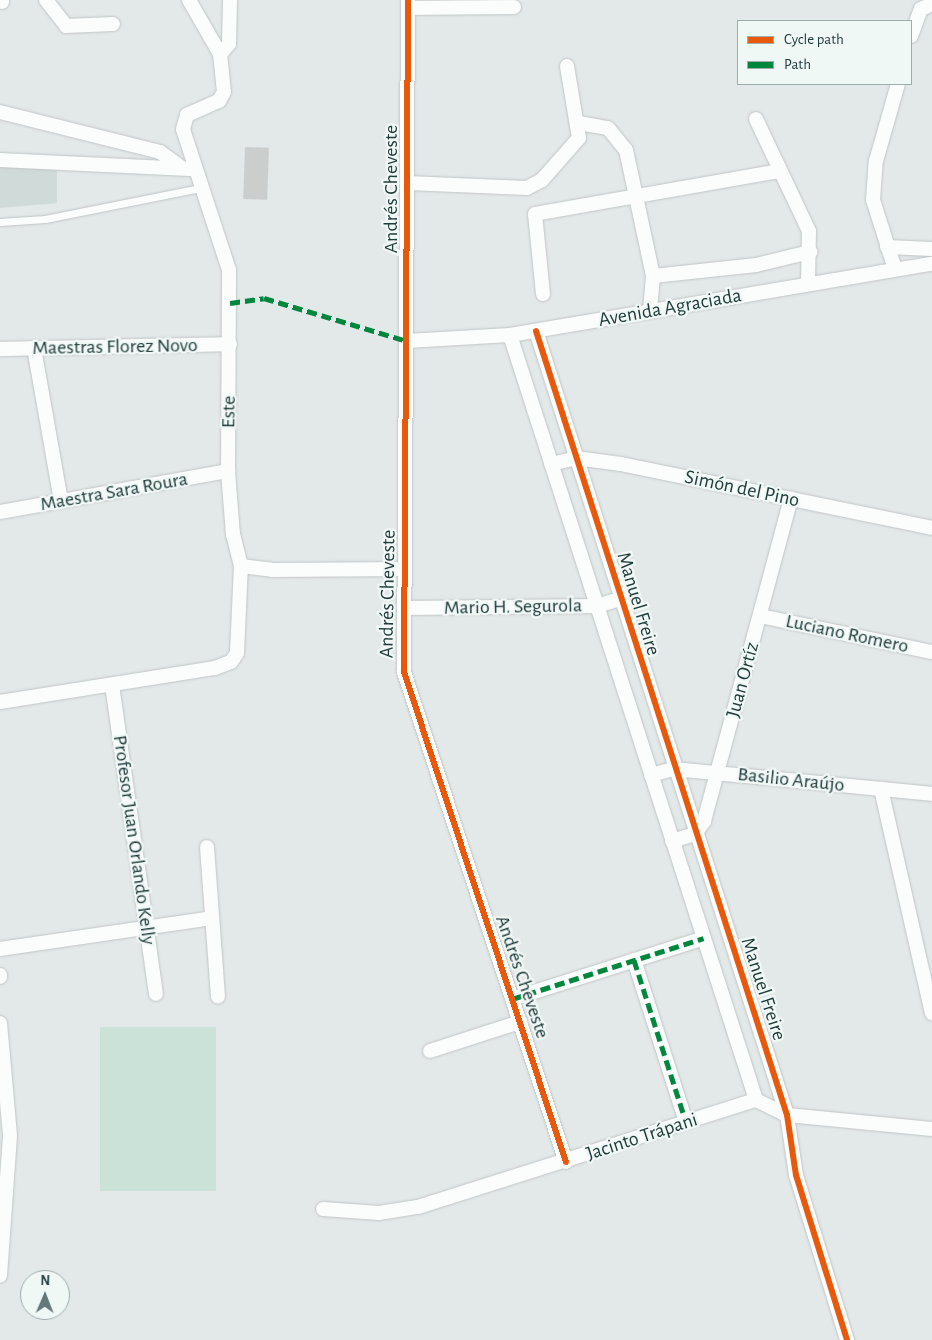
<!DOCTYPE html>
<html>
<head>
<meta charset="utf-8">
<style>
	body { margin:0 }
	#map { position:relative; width:932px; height:1340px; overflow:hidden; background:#e3e8e8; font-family:"Alegreya Sans",sans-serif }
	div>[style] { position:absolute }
	.built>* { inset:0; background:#d0dad8 }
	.green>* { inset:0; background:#cbe2d8; transform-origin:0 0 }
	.building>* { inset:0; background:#cacfce; transform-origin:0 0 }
	.roads { filter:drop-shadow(0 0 1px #c0c5c5) drop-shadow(0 0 1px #c0c5c5) }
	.lane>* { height:7px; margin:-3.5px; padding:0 3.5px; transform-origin:3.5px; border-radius:3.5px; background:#fbfcfc }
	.street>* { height:14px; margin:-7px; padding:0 7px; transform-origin:7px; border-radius:7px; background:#fbfcfc }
	.quiet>* { height:5px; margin-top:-2.5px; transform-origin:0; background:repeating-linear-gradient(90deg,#00873e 0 10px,transparent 0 15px) }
	.cycleway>* { height:6px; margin:-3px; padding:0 3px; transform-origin:3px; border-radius:3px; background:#e8590c }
	span { translate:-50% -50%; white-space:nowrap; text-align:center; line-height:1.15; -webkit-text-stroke:4.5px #f0f8f6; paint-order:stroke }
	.street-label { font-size:20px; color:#203c3b }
	.legend { position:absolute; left:737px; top:20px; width:175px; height:65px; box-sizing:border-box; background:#f0f8f6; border:1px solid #9dadab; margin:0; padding:6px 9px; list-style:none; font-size:15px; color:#203c3b }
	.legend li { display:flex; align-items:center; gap:10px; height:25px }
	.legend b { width:25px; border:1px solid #9dadab }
	.north { position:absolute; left:20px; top:1270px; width:50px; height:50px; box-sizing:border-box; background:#f0f8f6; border:1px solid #9dadab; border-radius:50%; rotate:1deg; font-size:14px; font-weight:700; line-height:20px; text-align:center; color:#203c3b }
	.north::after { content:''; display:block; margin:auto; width:18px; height:22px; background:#647878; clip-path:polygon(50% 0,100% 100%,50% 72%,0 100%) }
</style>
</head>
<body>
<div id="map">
	<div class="built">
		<i style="clip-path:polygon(0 167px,57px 169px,57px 203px,0 208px)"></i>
	</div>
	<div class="green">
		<i style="left:100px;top:1027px;width:116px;height:164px"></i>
	</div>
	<div class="building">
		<i style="left:245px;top:147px;width:24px;height:52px;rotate:2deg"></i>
	</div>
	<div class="roads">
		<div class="lane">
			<i style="left:0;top:222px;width:45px;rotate:-3.8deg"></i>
			<i style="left:45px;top:219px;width:158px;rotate:-11.3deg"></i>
		</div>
		<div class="street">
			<i style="left:2px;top:0;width:2px;rotate:90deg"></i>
			<i style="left:46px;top:0;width:33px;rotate:52deg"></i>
			<i style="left:66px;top:26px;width:47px;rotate:-2.4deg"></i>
			<i style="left:189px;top:0;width:62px;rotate:60.1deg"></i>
			<i style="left:220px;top:54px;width:13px;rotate:-48deg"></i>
			<i style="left:229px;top:44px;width:44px;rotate:-88.7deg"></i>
			<i style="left:408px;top:0;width:672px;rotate:90.34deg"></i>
			<i style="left:404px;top:672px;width:516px;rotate:71.71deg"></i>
			<i style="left:408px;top:8px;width:106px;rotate:-0.5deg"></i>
			<i style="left:911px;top:36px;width:29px;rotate:-70deg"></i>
			<i style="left:921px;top:9px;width:12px;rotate:-24deg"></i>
			<i style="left:0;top:112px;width:165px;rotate:14deg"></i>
			<i style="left:160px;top:152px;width:27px;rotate:36deg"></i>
			<i style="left:756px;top:119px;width:124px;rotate:64.7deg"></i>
			<i style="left:809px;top:231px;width:52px;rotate:91.1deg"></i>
			<i style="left:579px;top:123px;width:29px;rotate:10deg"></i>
			<i style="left:608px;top:128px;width:28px;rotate:51deg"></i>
			<i style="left:626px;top:150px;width:129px;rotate:77.9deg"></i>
			<i style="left:653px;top:276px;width:36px;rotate:95deg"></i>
			<i style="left:0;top:160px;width:194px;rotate:2.7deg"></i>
			<i style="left:407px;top:183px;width:120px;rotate:2.4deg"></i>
			<i style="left:527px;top:188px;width:17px;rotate:-28deg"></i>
			<i style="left:542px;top:180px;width:56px;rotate:-48.6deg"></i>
			<i style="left:579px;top:138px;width:73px;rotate:-99.5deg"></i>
			<i style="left:887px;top:247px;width:45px;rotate:2.5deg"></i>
			<i style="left:895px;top:269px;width:72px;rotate:-107.7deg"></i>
			<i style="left:873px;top:200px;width:39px;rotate:-86deg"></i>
			<i style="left:876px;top:161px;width:80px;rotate:-74.1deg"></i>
			<i style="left:653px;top:276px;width:104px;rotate:-6.1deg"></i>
			<i style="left:756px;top:265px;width:56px;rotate:-13.5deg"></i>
			<i style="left:543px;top:294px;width:80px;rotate:-95.7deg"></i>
			<i style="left:535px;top:214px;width:249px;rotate:-10deg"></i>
			<i style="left:536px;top:331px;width:823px;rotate:72.25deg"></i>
			<i style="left:787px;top:1115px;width:61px;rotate:81.5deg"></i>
			<i style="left:796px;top:1175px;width:173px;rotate:72.8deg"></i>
			<i style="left:510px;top:335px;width:804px;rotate:72.17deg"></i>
			<i style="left:407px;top:341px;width:103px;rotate:-3.3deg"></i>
			<i style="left:510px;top:335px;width:428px;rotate:-9.6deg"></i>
			<i style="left:34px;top:348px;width:155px;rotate:80deg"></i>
			<i style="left:0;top:349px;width:230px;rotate:-1.2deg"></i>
			<i style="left:551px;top:464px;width:26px;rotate:-13deg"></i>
			<i style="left:576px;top:458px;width:45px;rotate:7.6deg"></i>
			<i style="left:621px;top:464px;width:318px;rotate:11.6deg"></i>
			<i style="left:0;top:512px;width:232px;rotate:-10.2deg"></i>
			<i style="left:241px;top:566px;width:31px;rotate:7deg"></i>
			<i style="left:272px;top:570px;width:133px;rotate:-0.4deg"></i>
			<i style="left:405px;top:608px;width:192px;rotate:-0.6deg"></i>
			<i style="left:597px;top:606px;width:24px;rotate:-17deg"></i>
			<i style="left:761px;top:616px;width:175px;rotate:11.9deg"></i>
			<i style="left:112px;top:685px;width:312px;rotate:81.9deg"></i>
			<i style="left:0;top:702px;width:218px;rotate:-9deg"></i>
			<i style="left:215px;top:668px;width:17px;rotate:-21deg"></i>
			<i style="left:231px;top:662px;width:11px;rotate:-56deg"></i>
			<i style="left:237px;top:653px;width:87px;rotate:-87.4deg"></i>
			<i style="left:241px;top:566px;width:32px;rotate:-104deg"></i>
			<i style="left:233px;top:535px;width:64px;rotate:-94.5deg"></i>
			<i style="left:228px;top:471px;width:201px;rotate:-89.7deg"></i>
			<i style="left:229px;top:270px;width:148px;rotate:-108.1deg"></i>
			<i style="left:183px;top:129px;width:15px;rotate:-74deg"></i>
			<i style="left:187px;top:115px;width:35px;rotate:-24deg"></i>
			<i style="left:219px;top:101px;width:10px;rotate:-61deg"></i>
			<i style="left:224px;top:92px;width:38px;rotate:-96deg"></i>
			<i style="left:651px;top:775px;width:23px;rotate:-15deg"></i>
			<i style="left:673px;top:769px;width:260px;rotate:5.5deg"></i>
			<i style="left:881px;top:789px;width:230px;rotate:77.2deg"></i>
			<i style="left:672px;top:841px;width:24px;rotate:-17deg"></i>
			<i style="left:695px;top:834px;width:16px;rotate:-55deg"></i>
			<i style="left:704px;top:821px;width:334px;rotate:-74.9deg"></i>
			<i style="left:207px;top:847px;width:150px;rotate:85.8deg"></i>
			<i style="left:0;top:949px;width:214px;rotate:-8.3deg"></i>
			<i style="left:634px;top:960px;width:170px;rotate:72.2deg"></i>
			<i style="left:0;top:975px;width:2px;rotate:90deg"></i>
			<i style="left:512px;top:999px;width:201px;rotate:-17.6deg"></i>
			<i style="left:0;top:1023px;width:113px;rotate:84.9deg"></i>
			<i style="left:10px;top:1136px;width:140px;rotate:94.1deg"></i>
			<i style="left:430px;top:1051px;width:95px;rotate:-17.9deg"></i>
			<i style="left:323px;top:1209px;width:56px;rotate:4.1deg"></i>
			<i style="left:379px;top:1213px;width:39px;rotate:-9deg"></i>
			<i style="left:418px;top:1207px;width:355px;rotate:-17.6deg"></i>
			<i style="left:756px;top:1100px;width:34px;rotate:26deg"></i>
			<i style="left:787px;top:1115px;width:146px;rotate:5.5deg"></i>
		</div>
	</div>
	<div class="quiet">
		<i style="left:230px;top:303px;width:34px;rotate:-8deg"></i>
		<i style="left:264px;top:298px;width:149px;rotate:16.7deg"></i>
		<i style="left:634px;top:960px;width:170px;rotate:72.2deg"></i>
		<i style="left:512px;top:999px;width:201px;rotate:-17.6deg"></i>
	</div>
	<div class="cycleway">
		<i style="left:408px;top:0;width:672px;rotate:90.34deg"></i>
		<i style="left:404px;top:672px;width:516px;rotate:71.71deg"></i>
		<i style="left:536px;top:331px;width:823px;rotate:72.25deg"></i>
		<i style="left:787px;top:1115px;width:61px;rotate:81.5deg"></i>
		<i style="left:796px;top:1175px;width:173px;rotate:72.8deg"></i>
	</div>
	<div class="street-label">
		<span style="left:391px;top:189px;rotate:-90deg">Andrés Cheveste</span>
		<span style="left:670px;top:308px;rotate:-10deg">Avenida Agraciada</span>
		<span style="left:115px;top:347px;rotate:-1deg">Maestras Florez Novo</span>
		<span style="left:229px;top:412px;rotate:-89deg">Este</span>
		<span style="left:742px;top:489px;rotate:12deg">Simón del Pino</span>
		<span style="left:114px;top:492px;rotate:-10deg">Maestra Sara Roura</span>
		<span style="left:388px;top:594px;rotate:-89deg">Andrés Cheveste</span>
		<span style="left:638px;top:604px;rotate:73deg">Manuel Freire</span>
		<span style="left:513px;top:607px;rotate:-1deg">Mario H. Segurola</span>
		<span style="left:847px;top:634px;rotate:12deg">Luciano Romero</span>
		<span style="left:743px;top:680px;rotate:-75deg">Juan Ortíz</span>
		<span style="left:791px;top:780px;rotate:6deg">Basilio Araújo</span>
		<span style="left:134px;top:840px;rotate:82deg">Profesor Juan Orlando Kelly</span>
		<span style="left:522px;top:977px;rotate:71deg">Andrés Cheveste</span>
		<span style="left:763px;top:989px;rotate:72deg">Manuel Freire</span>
		<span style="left:642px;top:1137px;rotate:-18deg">Jacinto Trápani</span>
	</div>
	<ul class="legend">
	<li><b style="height:6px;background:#e8590c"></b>Cycle path</li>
	<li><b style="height:6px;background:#00873e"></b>Path</li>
	</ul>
	<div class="north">N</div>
</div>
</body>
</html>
